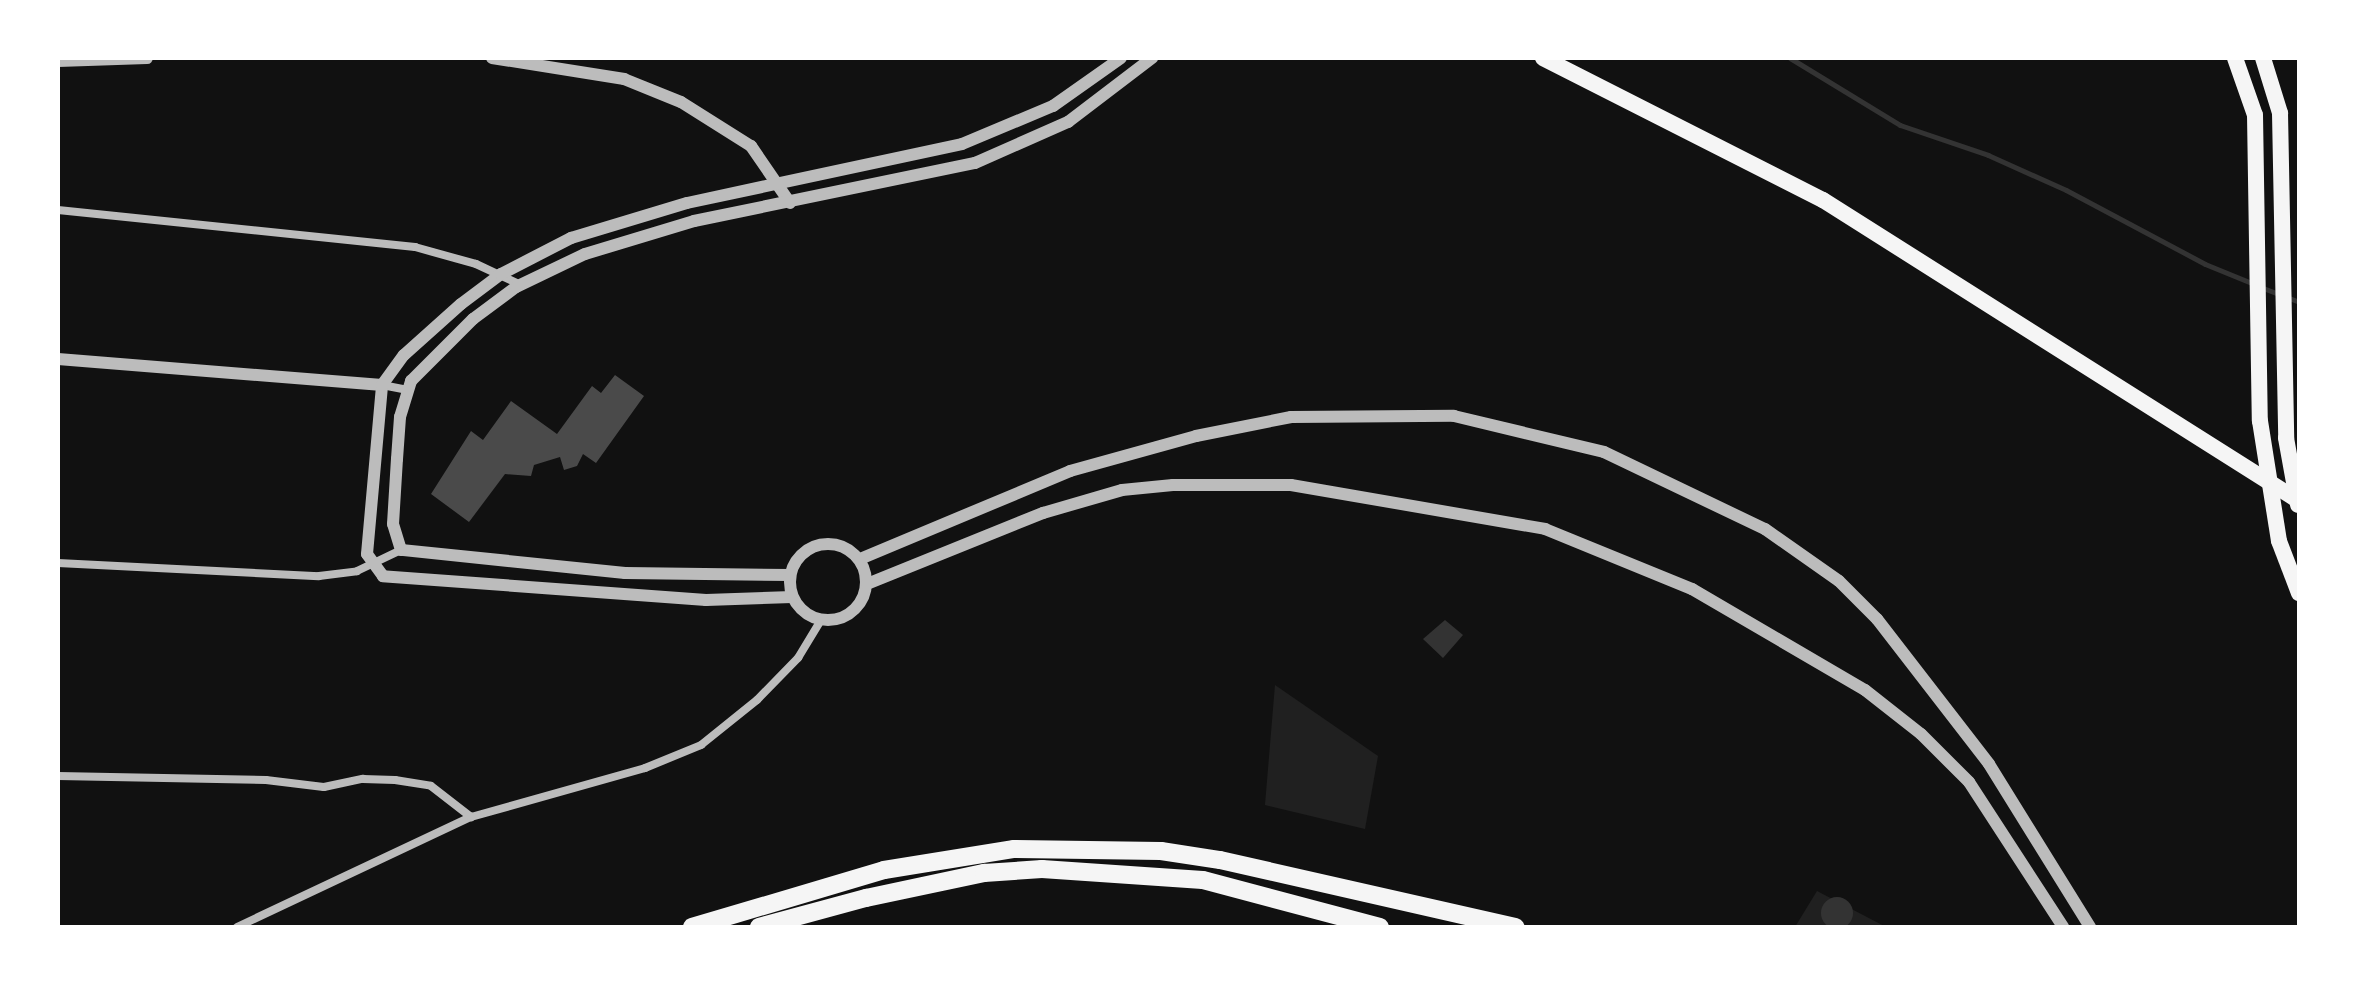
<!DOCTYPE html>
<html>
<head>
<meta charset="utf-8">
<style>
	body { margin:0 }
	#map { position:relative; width:2357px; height:985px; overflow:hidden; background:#111; font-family:Jost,sans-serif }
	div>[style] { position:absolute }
	.green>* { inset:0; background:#202020 }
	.water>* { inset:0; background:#333 }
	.round { border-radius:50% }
	.stream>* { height:5px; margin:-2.5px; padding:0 2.5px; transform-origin:2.5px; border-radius:2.5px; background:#333 }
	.building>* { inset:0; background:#4a4a4a }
	.minor>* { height:8px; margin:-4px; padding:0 4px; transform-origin:4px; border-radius:4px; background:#bcbcbc }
	.tertiary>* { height:12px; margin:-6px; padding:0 6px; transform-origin:6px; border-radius:6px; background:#bcbcbc }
	.tertiary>.ring { margin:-6px; padding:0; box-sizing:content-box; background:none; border:12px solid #bcbcbc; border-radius:50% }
	.primary>* { height:16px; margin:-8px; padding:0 8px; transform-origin:8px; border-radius:8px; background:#f5f5f5 }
	.trunk>* { height:18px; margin:-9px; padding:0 9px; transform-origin:9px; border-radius:9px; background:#f5f5f5 }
	span { translate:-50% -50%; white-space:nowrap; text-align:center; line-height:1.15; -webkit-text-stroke:6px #fff; paint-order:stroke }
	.frame { position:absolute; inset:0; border:60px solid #fff; pointer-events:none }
</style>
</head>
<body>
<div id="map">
	<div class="green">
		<i style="clip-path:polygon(1275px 685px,1378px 756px,1365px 829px,1265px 805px)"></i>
		<i style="clip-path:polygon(1817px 891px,1886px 927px,1795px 927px)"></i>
	</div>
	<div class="water">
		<i style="clip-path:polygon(1445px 620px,1463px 635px,1443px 658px,1423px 639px)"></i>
		<i class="round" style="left:1821px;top:897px;width:32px;height:32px"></i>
	</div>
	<div class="stream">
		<i style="left:1790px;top:58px;width:129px;rotate:31.3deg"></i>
		<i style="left:1900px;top:125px;width:93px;rotate:18.8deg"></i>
		<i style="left:1988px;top:155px;width:85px;rotate:24.2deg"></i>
		<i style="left:2066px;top:190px;width:157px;rotate:28deg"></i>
		<i style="left:2205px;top:264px;width:53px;rotate:22.2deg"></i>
		<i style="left:2263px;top:288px;width:39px;rotate:21deg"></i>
	</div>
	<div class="building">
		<i style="clip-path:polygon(615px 375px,644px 396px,596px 463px,583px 454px,577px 466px,564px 470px,560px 457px,534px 465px,531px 476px,505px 474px,469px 522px,431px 494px,471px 431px,483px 440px,511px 401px,557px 434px,592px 386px,601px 393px)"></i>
	</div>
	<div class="minor">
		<i style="left:58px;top:210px;width:359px;rotate:5.9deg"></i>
		<i style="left:415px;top:247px;width:63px;rotate:15.6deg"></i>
		<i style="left:476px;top:264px;width:50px;rotate:25deg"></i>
		<i style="left:382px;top:385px;width:25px;rotate:11deg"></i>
		<i style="left:58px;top:563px;width:261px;rotate:2.9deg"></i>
		<i style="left:319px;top:576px;width:38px;rotate:-7deg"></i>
		<i style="left:357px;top:571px;width:49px;rotate:-25.5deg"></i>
		<i style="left:58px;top:776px;width:208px;rotate:1.1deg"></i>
		<i style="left:266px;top:780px;width:58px;rotate:6.9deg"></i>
		<i style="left:324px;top:787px;width:40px;rotate:-12deg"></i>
		<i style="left:363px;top:779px;width:32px;rotate:2deg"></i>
		<i style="left:395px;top:780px;width:36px;rotate:9deg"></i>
		<i style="left:431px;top:786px;width:51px;rotate:37.8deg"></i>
		<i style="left:237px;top:927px;width:259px;rotate:-25.2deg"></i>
		<i style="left:471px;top:817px;width:181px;rotate:-15.7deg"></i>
		<i style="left:645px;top:768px;width:61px;rotate:-22.3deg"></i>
		<i style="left:701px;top:745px;width:72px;rotate:-38.8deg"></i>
		<i style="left:757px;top:700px;width:59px;rotate:-45.7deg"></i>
		<i style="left:798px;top:658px;width:44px;rotate:-58.8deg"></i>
	</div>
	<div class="tertiary">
		<i style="left:492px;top:58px;width:134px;rotate:9deg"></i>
		<i style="left:624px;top:79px;width:61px;rotate:22deg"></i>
		<i style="left:681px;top:102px;width:83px;rotate:32.2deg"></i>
		<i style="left:751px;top:146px;width:69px;rotate:55.6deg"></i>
		<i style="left:58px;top:61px;width:89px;rotate:-1.9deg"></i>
		<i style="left:58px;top:359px;width:325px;rotate:4.6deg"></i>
		<i class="ring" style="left:790px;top:544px;width:64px;height:64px"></i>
		<i style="left:860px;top:559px;width:228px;rotate:-22.7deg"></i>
		<i style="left:1070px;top:471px;width:131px;rotate:-15.5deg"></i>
		<i style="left:1196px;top:436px;width:97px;rotate:-11.3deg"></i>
		<i style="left:1291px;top:417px;width:163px;rotate:-0.4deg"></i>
		<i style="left:1454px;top:416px;width:154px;rotate:13.5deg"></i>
		<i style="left:1604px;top:452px;width:178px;rotate:25.6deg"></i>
		<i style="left:1765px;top:529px;width:90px;rotate:35.1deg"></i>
		<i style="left:1839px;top:581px;width:54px;rotate:45deg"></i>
		<i style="left:1877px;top:619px;width:183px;rotate:52.3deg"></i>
		<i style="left:1989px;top:764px;width:192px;rotate:58.2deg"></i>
		<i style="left:790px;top:575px;width:165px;rotate:-179.3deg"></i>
		<i style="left:625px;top:573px;width:225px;rotate:-174.1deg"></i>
		<i style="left:401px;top:550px;width:27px;rotate:-107deg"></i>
		<i style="left:393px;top:524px;width:65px;rotate:-86.5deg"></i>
		<i style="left:397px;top:459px;width:42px;rotate:-85.9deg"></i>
		<i style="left:400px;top:417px;width:38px;rotate:-73deg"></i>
		<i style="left:411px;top:381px;width:88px;rotate:-45deg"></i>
		<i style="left:473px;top:319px;width:54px;rotate:-36.7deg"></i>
		<i style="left:516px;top:287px;width:76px;rotate:-25.6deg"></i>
		<i style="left:585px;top:254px;width:114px;rotate:-16.8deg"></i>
		<i style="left:694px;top:221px;width:287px;rotate:-11.7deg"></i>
		<i style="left:975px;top:163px;width:102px;rotate:-23.8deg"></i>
		<i style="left:1068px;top:122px;width:106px;rotate:-37.3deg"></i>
		<i style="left:867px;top:584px;width:190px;rotate:-22deg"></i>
		<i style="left:1043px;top:513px;width:82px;rotate:-16.2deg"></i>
		<i style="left:1122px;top:490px;width:51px;rotate:-5.6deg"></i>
		<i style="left:1173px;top:485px;width:118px"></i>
		<i style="left:1291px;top:485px;width:258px;rotate:9.8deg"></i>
		<i style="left:1545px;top:529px;width:159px;rotate:22.2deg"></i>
		<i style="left:1692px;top:589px;width:200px;rotate:30.3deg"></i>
		<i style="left:1865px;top:690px;width:71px;rotate:38.2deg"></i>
		<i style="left:1921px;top:734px;width:68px;rotate:45deg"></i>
		<i style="left:1969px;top:782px;width:173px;rotate:57deg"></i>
		<i style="left:792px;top:597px;width:86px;rotate:178deg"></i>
		<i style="left:706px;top:600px;width:324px;rotate:-175.8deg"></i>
		<i style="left:383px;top:576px;width:27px;rotate:-126deg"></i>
		<i style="left:367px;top:554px;width:170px;rotate:-84.9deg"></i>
		<i style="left:382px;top:385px;width:37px;rotate:-54deg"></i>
		<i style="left:404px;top:355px;width:76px;rotate:-41.8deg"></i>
		<i style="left:461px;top:304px;width:50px;rotate:-36.9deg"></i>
		<i style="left:501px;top:274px;width:79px;rotate:-27.2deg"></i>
		<i style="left:571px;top:238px;width:121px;rotate:-16.8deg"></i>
		<i style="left:687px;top:203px;width:281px;rotate:-12.1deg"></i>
		<i style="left:962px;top:144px;width:99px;rotate:-22.7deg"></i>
		<i style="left:1053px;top:106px;width:83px;rotate:-35.2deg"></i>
	</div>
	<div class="primary">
		<i style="left:1543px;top:58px;width:314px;rotate:26.9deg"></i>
		<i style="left:1823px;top:200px;width:563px;rotate:32.31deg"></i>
		<i style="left:2235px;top:58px;width:60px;rotate:70.7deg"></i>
		<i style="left:2255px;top:115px;width:306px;rotate:89.1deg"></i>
		<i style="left:2260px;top:421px;width:121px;rotate:81deg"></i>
		<i style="left:2279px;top:541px;width:56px;rotate:69deg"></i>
		<i style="left:2263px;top:58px;width:58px;rotate:72.8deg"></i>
		<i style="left:2280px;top:113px;width:325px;rotate:88.9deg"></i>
		<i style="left:2286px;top:438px;width:68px;rotate:79.8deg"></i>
	</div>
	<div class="trunk">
		<i style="left:692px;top:927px;width:200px;rotate:-16.5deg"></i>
		<i style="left:884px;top:870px;width:132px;rotate:-9.2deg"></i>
		<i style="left:1014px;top:849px;width:147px;rotate:0.8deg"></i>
		<i style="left:1161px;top:851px;width:60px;rotate:8.7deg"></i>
		<i style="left:1220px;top:860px;width:303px;rotate:12.8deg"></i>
		<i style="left:759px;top:927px;width:111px;rotate:-15.2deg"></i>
		<i style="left:866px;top:898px;width:121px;rotate:-12deg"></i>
		<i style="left:984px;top:873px;width:58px;rotate:-3.9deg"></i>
		<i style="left:1042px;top:869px;width:161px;rotate:3.9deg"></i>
		<i style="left:1203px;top:880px;width:183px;rotate:14.9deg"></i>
	</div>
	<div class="frame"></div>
</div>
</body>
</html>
